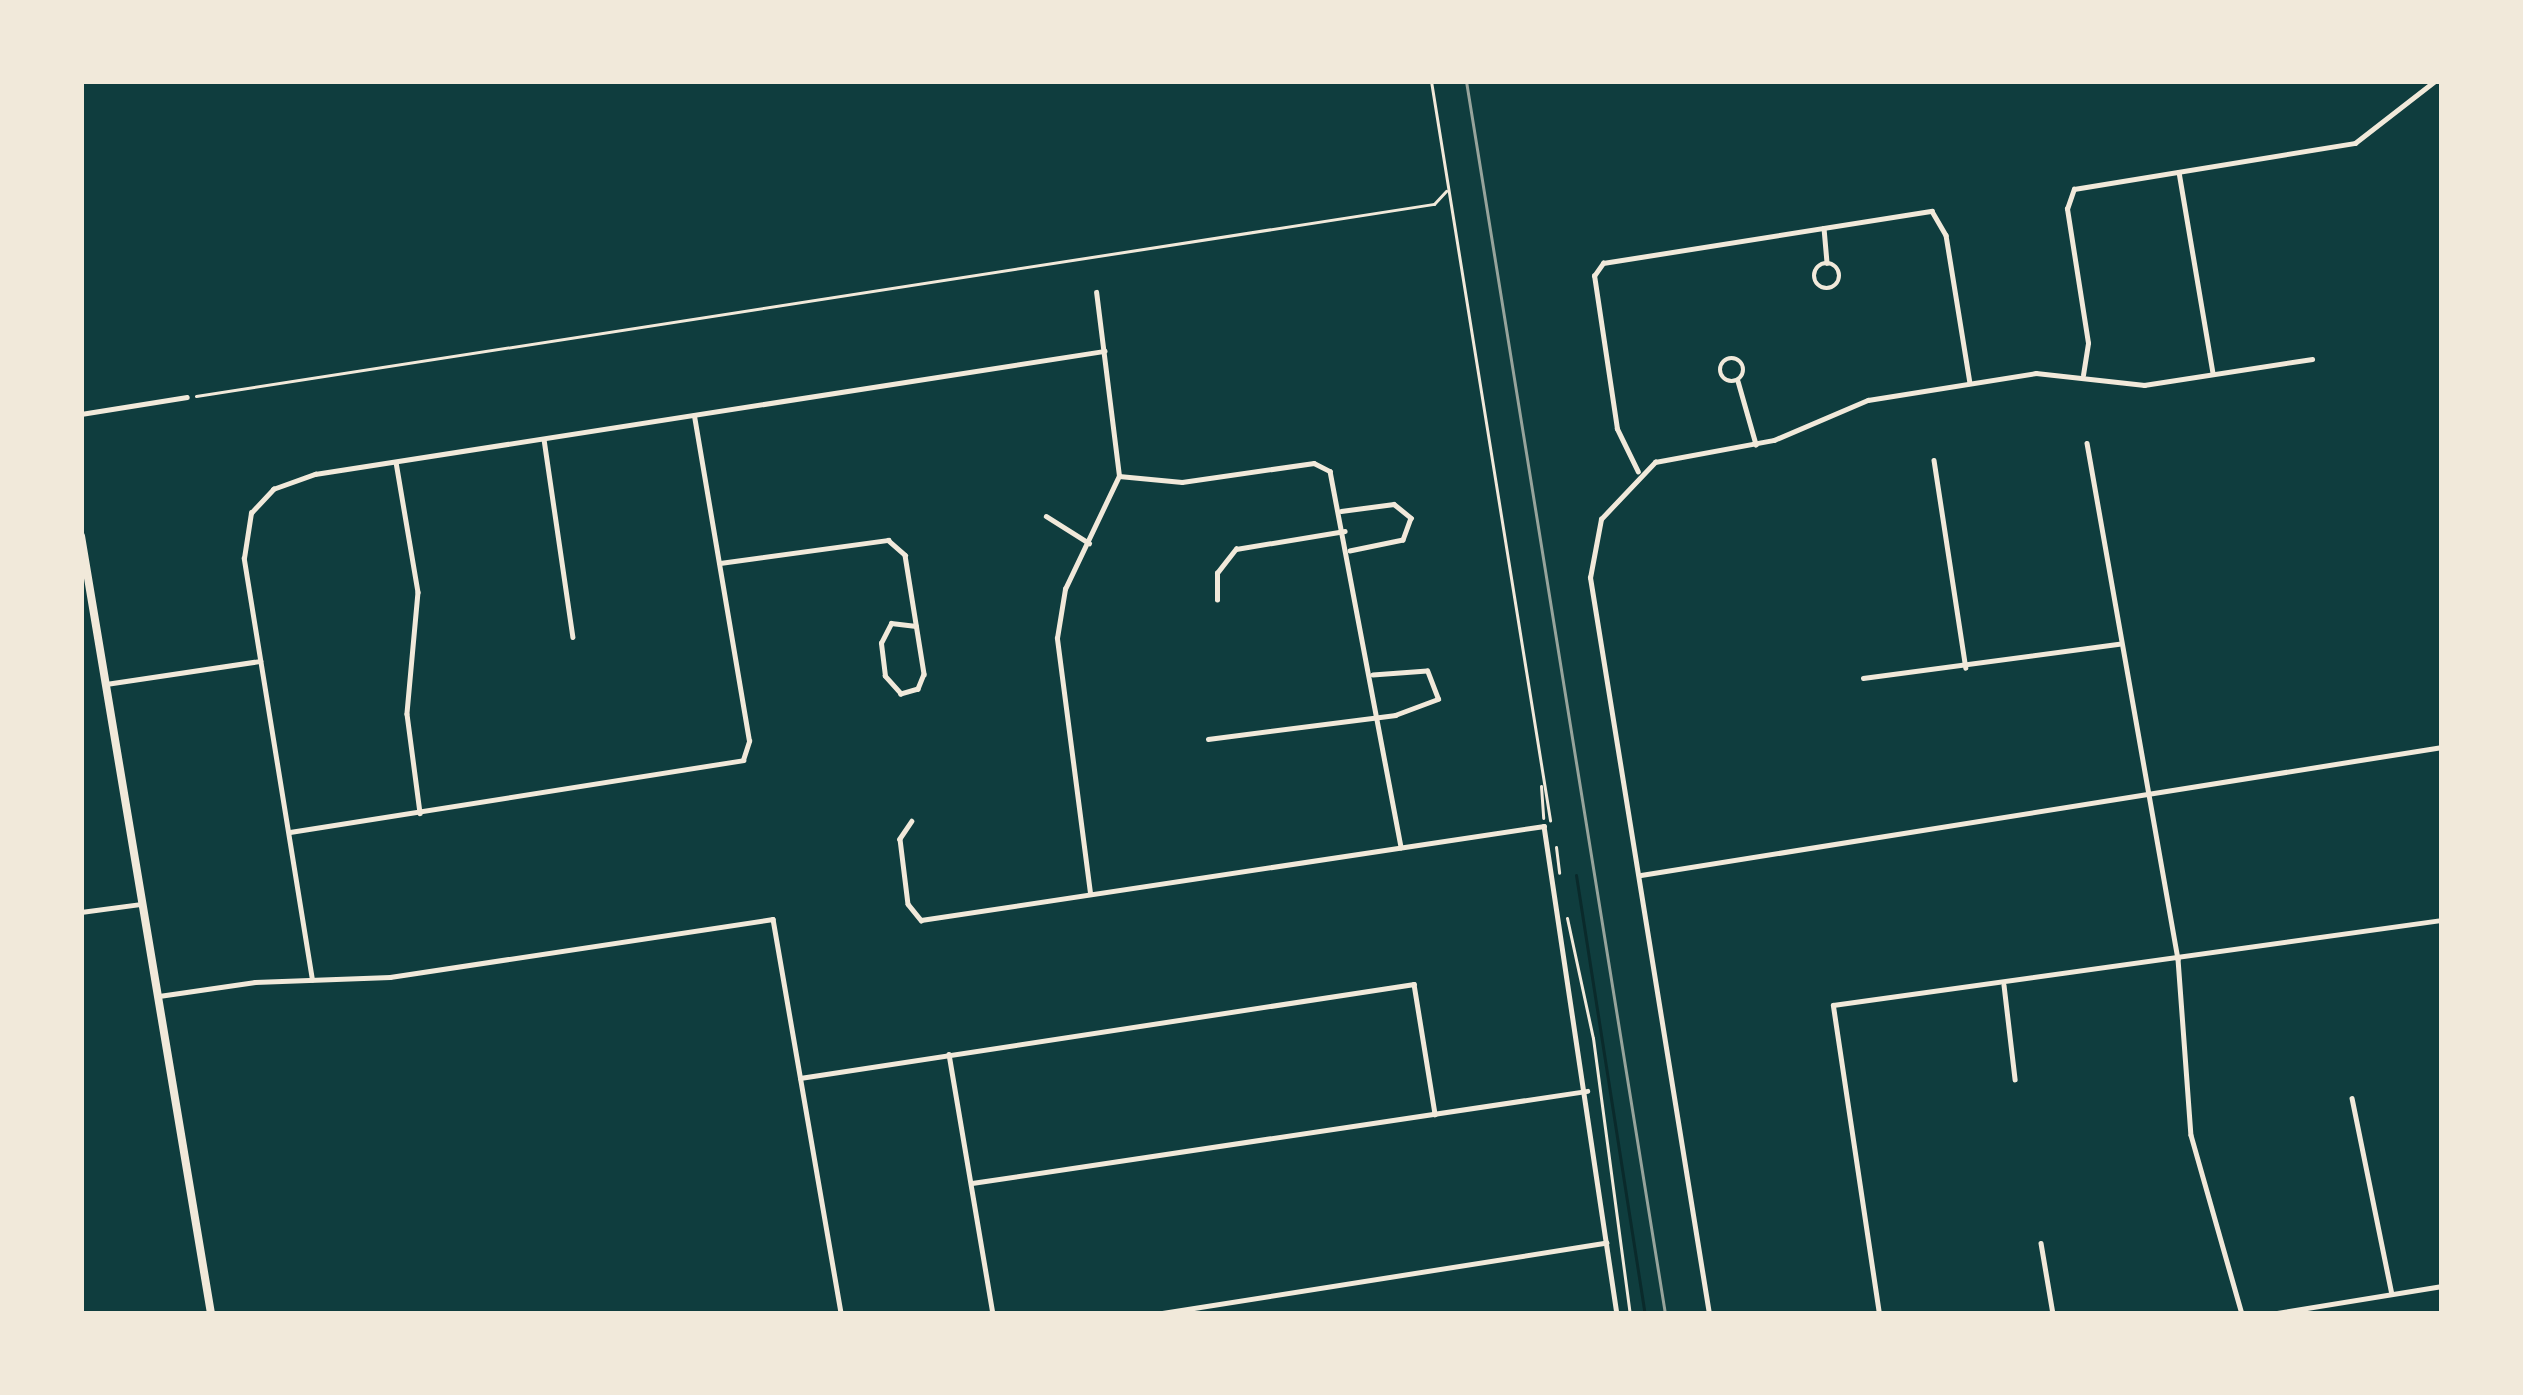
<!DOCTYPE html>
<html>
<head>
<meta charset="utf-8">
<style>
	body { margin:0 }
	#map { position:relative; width:2523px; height:1395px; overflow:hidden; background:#0f3d3e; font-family:"Roboto Condensed",sans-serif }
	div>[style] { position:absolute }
	.stream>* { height:3px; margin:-1.5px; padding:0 1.5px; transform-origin:1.5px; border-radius:1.5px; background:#0a2a2b }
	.path>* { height:3px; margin:-1.5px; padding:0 1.5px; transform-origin:1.5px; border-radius:1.5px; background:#f1e9da }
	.minor>* { height:4.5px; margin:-2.25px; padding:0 2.25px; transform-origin:2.25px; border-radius:2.25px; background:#f1e9da }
	.minor>.ring { margin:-2.25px; padding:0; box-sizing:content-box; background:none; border:4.5px solid #f1e9da; border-radius:50% }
	.secondary>* { height:8px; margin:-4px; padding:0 4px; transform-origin:4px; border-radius:4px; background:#f1e9da }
	.rail>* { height:3px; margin:-1.5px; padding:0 1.5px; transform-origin:1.5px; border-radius:1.5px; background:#97a49c }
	span { translate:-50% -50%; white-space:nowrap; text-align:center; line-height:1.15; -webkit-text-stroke:10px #f1e9da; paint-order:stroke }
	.frame { position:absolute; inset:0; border:84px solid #f1e9da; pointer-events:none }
</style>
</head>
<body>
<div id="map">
	<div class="stream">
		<i style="left:1576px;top:875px;width:444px;rotate:81.1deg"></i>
	</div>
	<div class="path">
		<i style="left:1431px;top:81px;width:749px;rotate:80.85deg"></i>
		<i style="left:196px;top:396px;width:1253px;rotate:-8.82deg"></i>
		<i style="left:1434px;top:204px;width:18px;rotate:-47deg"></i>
		<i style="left:1541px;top:786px;width:32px;rotate:86deg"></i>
		<i style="left:1556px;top:847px;width:26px;rotate:83deg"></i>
		<i style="left:1567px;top:918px;width:123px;rotate:77.8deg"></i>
		<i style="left:1593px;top:1038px;width:278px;rotate:82.4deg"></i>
	</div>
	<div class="minor">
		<i style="left:2179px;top:172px;width:204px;rotate:80.4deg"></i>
		<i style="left:1824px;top:228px;width:35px;rotate:85deg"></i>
		<i class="ring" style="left:1814px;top:263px;width:21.5px;height:21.5px"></i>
		<i class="ring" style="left:1720px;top:358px;width:19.5px;height:19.5px"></i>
		<i style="left:2083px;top:375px;width:32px;rotate:-81deg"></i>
		<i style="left:2088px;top:343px;width:136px;rotate:-98.9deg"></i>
		<i style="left:2067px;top:209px;width:21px;rotate:-71deg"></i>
		<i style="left:2074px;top:189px;width:285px;rotate:-9.3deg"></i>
		<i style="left:2355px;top:143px;width:101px;rotate:-37.8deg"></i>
		<i style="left:1738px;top:381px;width:66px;rotate:74.1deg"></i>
		<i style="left:81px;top:414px;width:107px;rotate:-9.1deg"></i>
		<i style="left:544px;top:439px;width:200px;rotate:81.7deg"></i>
		<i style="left:2087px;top:443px;width:524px;rotate:80deg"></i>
		<i style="left:2178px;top:959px;width:176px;rotate:85.8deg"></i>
		<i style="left:2191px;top:1135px;width:186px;rotate:74.1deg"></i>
		<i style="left:1934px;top:460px;width:210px;rotate:81.3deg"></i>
		<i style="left:396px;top:462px;width:132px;rotate:80.4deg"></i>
		<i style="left:418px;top:592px;width:122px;rotate:95.2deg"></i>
		<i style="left:407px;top:714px;width:100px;rotate:82.5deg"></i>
		<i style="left:1638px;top:472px;width:48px;rotate:-116deg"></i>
		<i style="left:1617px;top:429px;width:155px;rotate:-98.5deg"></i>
		<i style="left:1594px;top:276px;width:16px;rotate:-55deg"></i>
		<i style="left:1603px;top:263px;width:333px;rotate:-9deg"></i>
		<i style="left:1932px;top:211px;width:28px;rotate:60deg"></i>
		<i style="left:1946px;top:235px;width:150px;rotate:80.8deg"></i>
		<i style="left:1119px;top:476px;width:63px;rotate:5.4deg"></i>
		<i style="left:1182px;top:482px;width:133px;rotate:-8.2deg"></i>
		<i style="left:1314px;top:463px;width:18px;rotate:27deg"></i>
		<i style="left:1330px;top:471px;width:383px;rotate:79.3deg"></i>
		<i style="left:1341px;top:511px;width:53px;rotate:-7.5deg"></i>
		<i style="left:1394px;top:504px;width:22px;rotate:39deg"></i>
		<i style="left:1411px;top:518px;width:23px;rotate:110deg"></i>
		<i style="left:1403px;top:540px;width:54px;rotate:168.3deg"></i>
		<i style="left:1046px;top:516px;width:51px;rotate:32.1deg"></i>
		<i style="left:720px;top:563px;width:170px;rotate:-7.8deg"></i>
		<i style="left:888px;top:540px;width:23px;rotate:41deg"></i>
		<i style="left:905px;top:555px;width:121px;rotate:80.9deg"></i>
		<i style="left:924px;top:674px;width:16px;rotate:112deg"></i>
		<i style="left:918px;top:689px;width:18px;rotate:164deg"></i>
		<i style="left:901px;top:694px;width:24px;rotate:-132deg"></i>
		<i style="left:885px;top:676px;width:33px;rotate:-97deg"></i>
		<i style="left:881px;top:643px;width:22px;rotate:-63deg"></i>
		<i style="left:891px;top:623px;width:25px;rotate:7deg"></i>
		<i style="left:1217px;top:600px;width:27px;rotate:-90deg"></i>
		<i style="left:1217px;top:573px;width:31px;rotate:-52deg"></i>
		<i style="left:1236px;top:549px;width:110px;rotate:-9.4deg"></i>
		<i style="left:1863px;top:678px;width:258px;rotate:-7.6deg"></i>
		<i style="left:106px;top:684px;width:156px;rotate:-8.5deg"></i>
		<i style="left:1208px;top:739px;width:189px;rotate:-7.3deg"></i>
		<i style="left:1395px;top:715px;width:46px;rotate:-20.4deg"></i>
		<i style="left:1438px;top:699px;width:30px;rotate:-111deg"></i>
		<i style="left:1427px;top:671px;width:54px;rotate:175.8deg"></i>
		<i style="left:912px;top:821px;width:22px;rotate:124deg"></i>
		<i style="left:900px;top:839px;width:65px;rotate:83deg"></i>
		<i style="left:908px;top:904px;width:21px;rotate:51deg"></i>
		<i style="left:921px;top:920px;width:630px;rotate:-8.58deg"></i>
		<i style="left:1544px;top:826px;width:493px;rotate:81.5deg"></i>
		<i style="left:290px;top:832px;width:459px;rotate:-9deg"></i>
		<i style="left:743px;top:760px;width:20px;rotate:-72deg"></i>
		<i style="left:749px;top:741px;width:330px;rotate:-99.6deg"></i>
		<i style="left:1641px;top:875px;width:811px;rotate:-9.08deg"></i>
		<i style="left:1090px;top:893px;width:257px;rotate:-97.4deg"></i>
		<i style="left:1057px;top:638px;width:50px;rotate:-80.7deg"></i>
		<i style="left:1065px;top:589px;width:125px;rotate:-64.5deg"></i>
		<i style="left:1119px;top:476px;width:185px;rotate:-97.1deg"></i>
		<i style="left:81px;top:912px;width:61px;rotate:-7.6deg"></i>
		<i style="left:312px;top:980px;width:427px;rotate:-99.2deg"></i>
		<i style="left:244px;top:558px;width:46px;rotate:-81.2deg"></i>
		<i style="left:251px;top:513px;width:33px;rotate:-47deg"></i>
		<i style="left:273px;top:489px;width:45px;rotate:-19.7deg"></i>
		<i style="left:315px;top:474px;width:799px;rotate:-8.86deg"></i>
		<i style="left:2004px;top:985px;width:95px;rotate:83.3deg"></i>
		<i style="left:159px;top:996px;width:97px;rotate:-8.3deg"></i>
		<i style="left:255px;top:982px;width:135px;rotate:-2.1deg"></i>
		<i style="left:390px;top:977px;width:387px;rotate:-8.6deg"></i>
		<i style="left:773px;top:919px;width:401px;rotate:80.2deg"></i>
		<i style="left:949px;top:1054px;width:264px;rotate:80.4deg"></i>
		<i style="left:800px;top:1078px;width:621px;rotate:-8.7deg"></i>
		<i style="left:1414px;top:984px;width:132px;rotate:80.8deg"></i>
		<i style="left:2352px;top:1098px;width:200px;rotate:78.5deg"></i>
		<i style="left:972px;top:1183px;width:622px;rotate:-8.51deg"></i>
		<i style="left:2041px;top:1243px;width:72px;rotate:80.4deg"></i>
		<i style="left:1156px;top:1314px;width:456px;rotate:-9deg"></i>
		<i style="left:1709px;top:1314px;width:746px;rotate:-99.18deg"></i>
		<i style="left:1590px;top:578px;width:60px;rotate:-79.4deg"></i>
		<i style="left:1601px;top:519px;width:79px;rotate:-46.5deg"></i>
		<i style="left:1655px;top:462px;width:121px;rotate:-10.5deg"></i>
		<i style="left:1774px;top:440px;width:102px;rotate:-23.1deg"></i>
		<i style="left:1868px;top:400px;width:170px;rotate:-9.1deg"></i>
		<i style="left:2036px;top:373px;width:109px;rotate:6.3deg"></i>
		<i style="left:2144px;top:385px;width:170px;rotate:-8.8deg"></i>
		<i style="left:1879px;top:1314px;width:312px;rotate:-98.5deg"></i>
		<i style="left:1833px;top:1005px;width:615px;rotate:-7.95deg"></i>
		<i style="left:2271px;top:1314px;width:173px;rotate:-9.3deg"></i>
	</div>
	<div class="secondary">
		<i style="left:81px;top:536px;width:789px;rotate:80.51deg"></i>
	</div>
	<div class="rail">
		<i style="left:1466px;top:81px;width:1249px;rotate:80.83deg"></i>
	</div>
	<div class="frame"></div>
</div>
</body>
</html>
